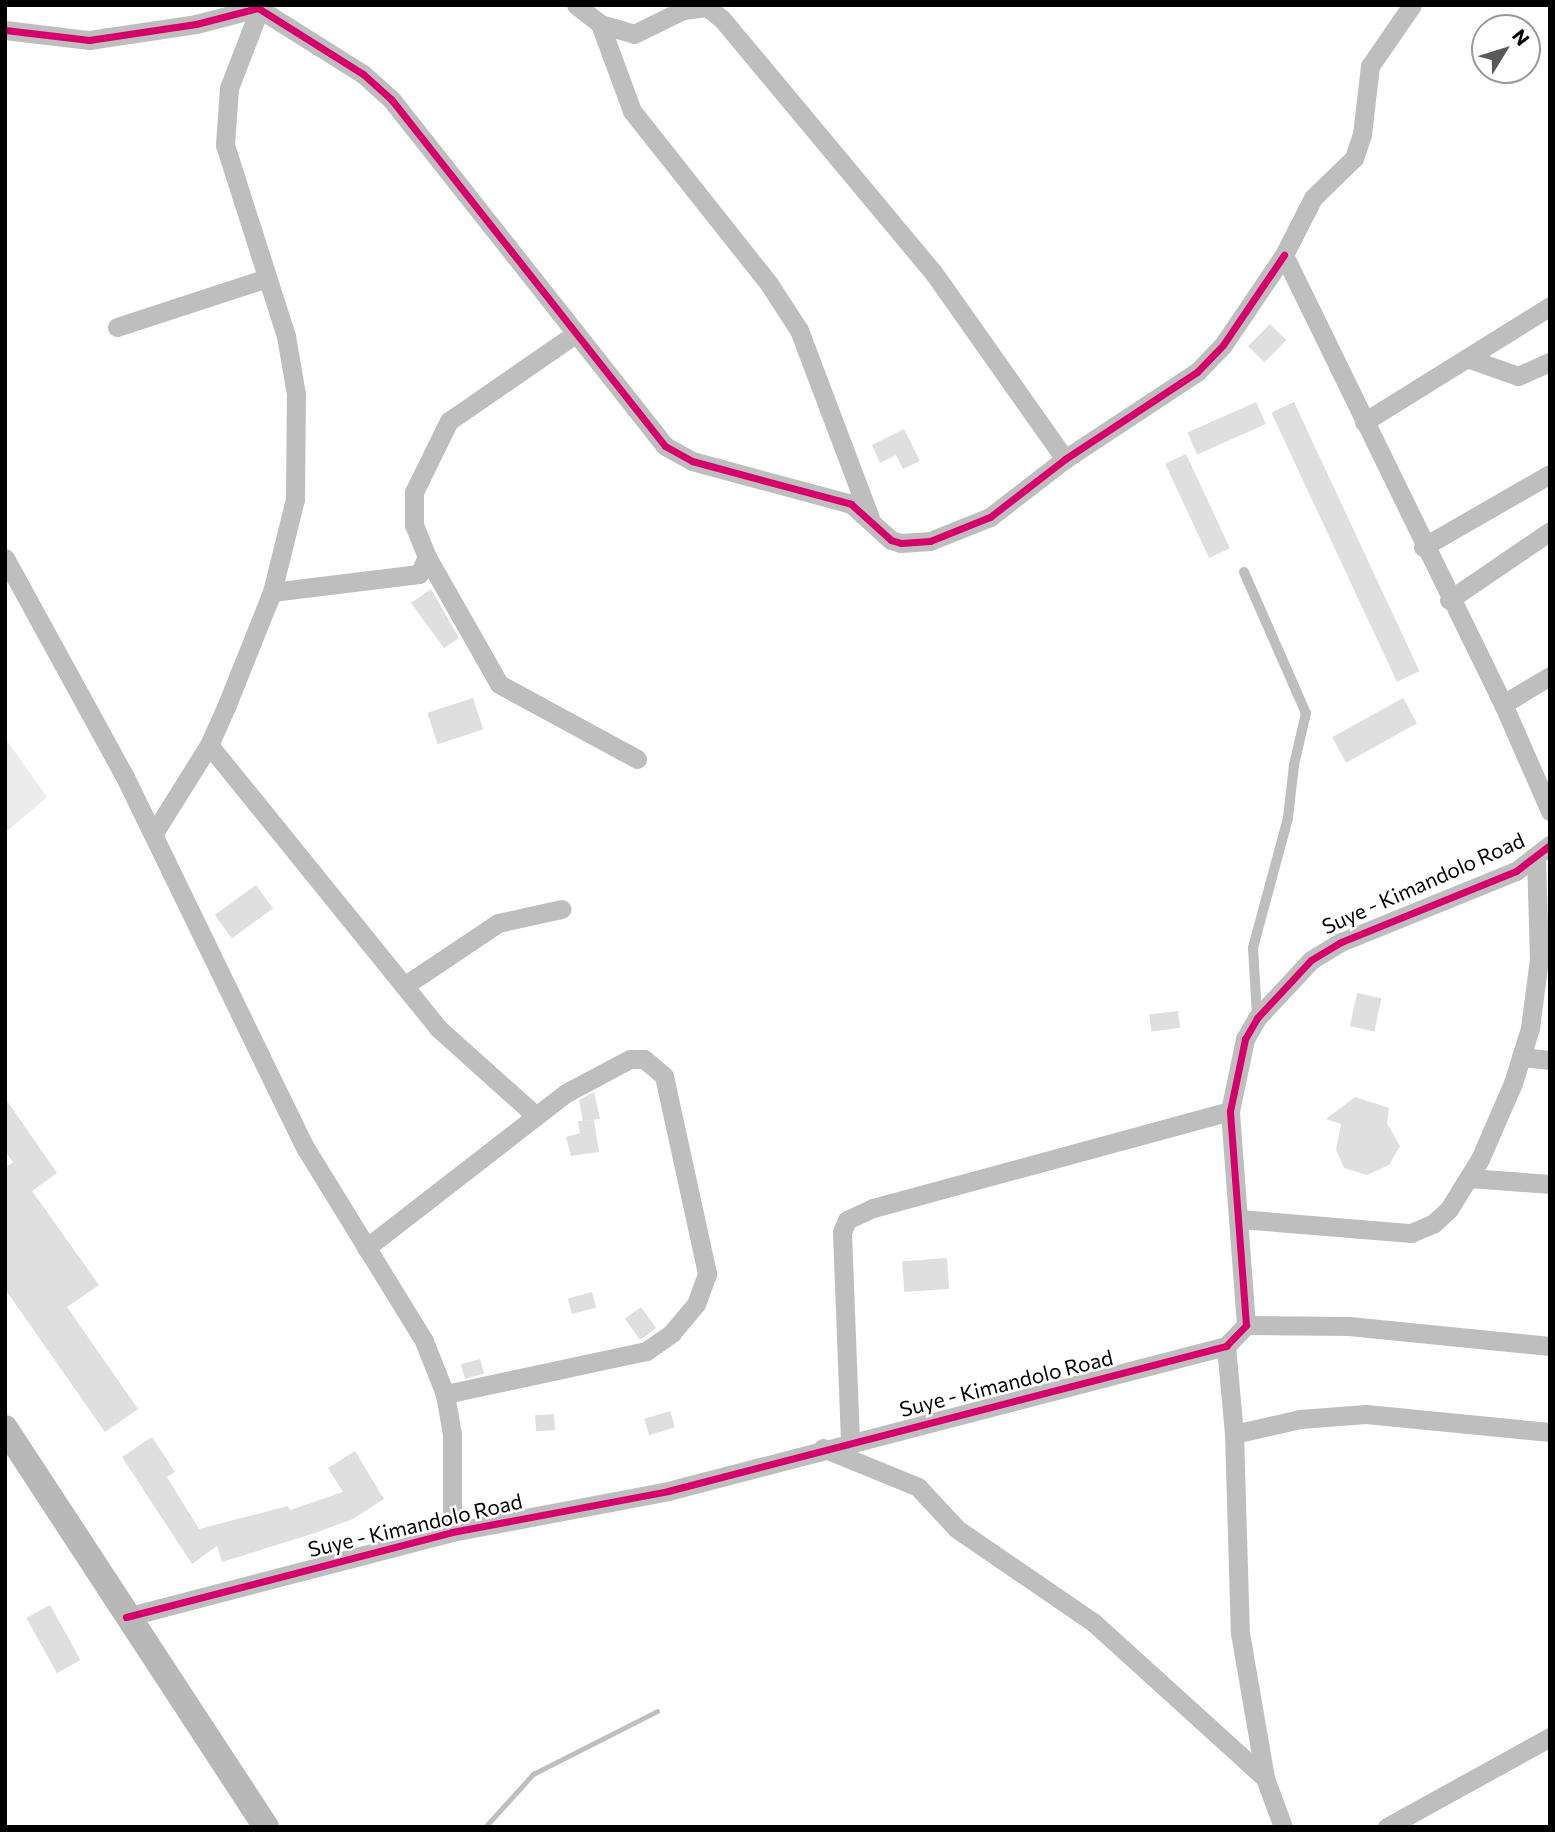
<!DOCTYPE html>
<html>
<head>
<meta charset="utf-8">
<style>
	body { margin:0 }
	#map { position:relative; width:1555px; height:1832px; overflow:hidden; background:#fff; font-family:Commissioner,sans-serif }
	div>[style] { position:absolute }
	.green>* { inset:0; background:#ececec }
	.stream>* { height:5px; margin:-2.5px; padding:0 2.5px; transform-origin:2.5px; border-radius:2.5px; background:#bfbfbf }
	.building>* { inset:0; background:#dfdfdf; transform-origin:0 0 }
	.service>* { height:10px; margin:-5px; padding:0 5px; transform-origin:5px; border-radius:5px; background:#bebebe }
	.minor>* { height:19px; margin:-9.5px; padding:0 9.5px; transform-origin:9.5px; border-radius:9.5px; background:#bebebe }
	.secondary>* { height:26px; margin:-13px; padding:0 13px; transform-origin:13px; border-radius:13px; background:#b8b8b8 }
	.cycleway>* { height:7px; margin:-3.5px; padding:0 3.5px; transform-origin:3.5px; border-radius:3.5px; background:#d6006c }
	span { translate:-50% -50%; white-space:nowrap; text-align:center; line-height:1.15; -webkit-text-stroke:5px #fff; paint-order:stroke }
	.street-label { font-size:21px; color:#000 }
	.frame { position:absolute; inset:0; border:7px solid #000; pointer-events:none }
	.north { position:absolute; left:1471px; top:14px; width:70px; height:70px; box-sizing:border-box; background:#fff; border:2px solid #999; border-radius:50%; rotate:52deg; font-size:19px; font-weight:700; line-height:28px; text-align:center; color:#000 }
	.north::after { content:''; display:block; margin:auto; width:24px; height:32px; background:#595959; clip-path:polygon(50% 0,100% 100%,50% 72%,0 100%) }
</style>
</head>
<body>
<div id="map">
	<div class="green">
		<i style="clip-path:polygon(5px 738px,47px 797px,5px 833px)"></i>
	</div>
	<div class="stream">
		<i style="left:485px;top:1827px;width:72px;rotate:-47.8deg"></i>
		<i style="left:533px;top:1774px;width:139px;rotate:-26.9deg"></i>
	</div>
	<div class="building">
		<i style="left:1270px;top:324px;width:23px;height:31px;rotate:45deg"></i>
		<i style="left:1256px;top:402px;width:24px;height:75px;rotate:66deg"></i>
		<i style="left:1294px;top:402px;width:297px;height:25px;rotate:65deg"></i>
		<i style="clip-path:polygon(904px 429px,920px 461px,903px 469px,896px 455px,880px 463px,872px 445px)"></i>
		<i style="left:1186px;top:454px;width:104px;height:23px;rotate:65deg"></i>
		<i style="clip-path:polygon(431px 589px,459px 638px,444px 648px,411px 603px)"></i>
		<i style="left:473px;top:698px;width:33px;height:48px;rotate:72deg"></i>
		<i style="left:1403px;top:698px;width:29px;height:81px;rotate:61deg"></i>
		<i style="left:256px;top:885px;width:29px;height:51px;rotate:54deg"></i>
		<i style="left:1357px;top:993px;width:25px;height:34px;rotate:12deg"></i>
		<i style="left:1178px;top:1011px;width:17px;height:29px;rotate:83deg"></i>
		<i style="clip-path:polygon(594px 1092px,600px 1119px,583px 1121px,579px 1100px)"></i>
		<i style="clip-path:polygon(1355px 1097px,1389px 1108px,1387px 1123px,1400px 1146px,1389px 1165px,1367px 1175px,1344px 1168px,1336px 1150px,1341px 1124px,1326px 1119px)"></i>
		<i style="clip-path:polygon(5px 1098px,57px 1173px,32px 1191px,99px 1285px,67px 1307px,138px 1409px,105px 1432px,5px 1289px,5px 1168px,13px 1162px,5px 1151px)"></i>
		<i style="clip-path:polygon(594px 1120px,599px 1152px,571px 1156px,566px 1137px,580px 1133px,578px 1121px)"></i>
		<i style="left:947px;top:1258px;width:31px;height:45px;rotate:86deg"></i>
		<i style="left:592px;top:1292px;width:16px;height:25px;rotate:75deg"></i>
		<i style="left:641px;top:1307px;width:26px;height:20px;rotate:54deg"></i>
		<i style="left:480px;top:1359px;width:15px;height:20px;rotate:74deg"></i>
		<i style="left:670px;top:1411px;width:17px;height:27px;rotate:73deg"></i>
		<i style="left:554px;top:1414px;width:16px;height:19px;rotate:86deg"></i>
		<i style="clip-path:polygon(152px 1437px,175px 1472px,167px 1477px,199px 1529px,288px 1506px,290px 1510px,343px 1492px,328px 1468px,355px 1451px,384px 1499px,353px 1519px,315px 1533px,222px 1562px,217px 1546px,192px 1564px,122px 1457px)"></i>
		<i style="left:50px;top:1605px;width:63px;height:27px;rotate:61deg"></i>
	</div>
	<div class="service">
		<i style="left:1244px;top:572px;width:154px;rotate:66.3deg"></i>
		<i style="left:1306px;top:713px;width:53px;rotate:103deg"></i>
		<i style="left:1294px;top:765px;width:53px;rotate:96.5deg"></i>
		<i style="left:1288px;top:818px;width:135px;rotate:105.1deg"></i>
		<i style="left:1253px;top:948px;width:68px;rotate:86.6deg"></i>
	</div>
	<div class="minor">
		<i style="left:576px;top:5px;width:31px;rotate:38deg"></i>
		<i style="left:600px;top:24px;width:35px;rotate:16deg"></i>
		<i style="left:634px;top:34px;width:55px;rotate:-26.1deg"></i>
		<i style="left:683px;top:10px;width:24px;rotate:-7deg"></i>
		<i style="left:707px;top:7px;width:19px;rotate:39deg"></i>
		<i style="left:722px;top:19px;width:329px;rotate:50.2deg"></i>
		<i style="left:933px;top:272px;width:229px;rotate:54.8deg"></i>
		<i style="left:1412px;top:5px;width:74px;rotate:124.5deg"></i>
		<i style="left:1370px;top:66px;width:68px;rotate:96.7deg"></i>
		<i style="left:1362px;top:134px;width:25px;rotate:108deg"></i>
		<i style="left:1354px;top:158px;width:57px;rotate:135.7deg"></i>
		<i style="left:1313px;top:198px;width:64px;rotate:117deg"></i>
		<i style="left:1284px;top:255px;width:500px;rotate:64deg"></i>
		<i style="left:1503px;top:704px;width:117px;rotate:66.3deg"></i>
		<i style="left:600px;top:24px;width:93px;rotate:69.8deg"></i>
		<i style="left:632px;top:111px;width:221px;rotate:51.6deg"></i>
		<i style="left:769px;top:284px;width:55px;rotate:56.9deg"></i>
		<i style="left:799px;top:330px;width:201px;rotate:69.3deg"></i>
		<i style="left:5px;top:30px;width:85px;rotate:6.8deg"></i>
		<i style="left:89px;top:40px;width:108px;rotate:-8.5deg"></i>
		<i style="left:196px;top:24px;width:64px;rotate:-14.5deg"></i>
		<i style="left:258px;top:8px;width:124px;rotate:32.2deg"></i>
		<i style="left:363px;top:74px;width:38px;rotate:42deg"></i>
		<i style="left:391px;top:99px;width:442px;rotate:51.7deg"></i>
		<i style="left:665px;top:446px;width:31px;rotate:29deg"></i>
		<i style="left:692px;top:461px;width:165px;rotate:15.1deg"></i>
		<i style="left:851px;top:504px;width:54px;rotate:42deg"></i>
		<i style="left:891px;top:540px;width:10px;rotate:17deg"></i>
		<i style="left:901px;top:543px;width:29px;rotate:-4deg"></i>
		<i style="left:930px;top:541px;width:65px;rotate:-21.8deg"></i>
		<i style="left:990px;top:517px;width:95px;rotate:-37.7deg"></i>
		<i style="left:1065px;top:459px;width:158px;rotate:-33.4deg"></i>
		<i style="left:1197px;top:372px;width:37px;rotate:-46deg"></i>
		<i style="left:1223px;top:345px;width:109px;rotate:-55.9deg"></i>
		<i style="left:117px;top:327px;width:158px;rotate:-18.1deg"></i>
		<i style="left:1467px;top:358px;width:54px;rotate:19.4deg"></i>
		<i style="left:1518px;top:376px;width:35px;rotate:-24deg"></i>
		<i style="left:1364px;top:422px;width:219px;rotate:-31.9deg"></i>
		<i style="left:1423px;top:547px;width:146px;rotate:-29.9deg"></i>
		<i style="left:427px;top:557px;width:146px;rotate:60.4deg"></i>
		<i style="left:499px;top:684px;width:157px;rotate:28.5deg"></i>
		<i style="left:5px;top:558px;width:250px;rotate:61.3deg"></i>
		<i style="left:125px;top:777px;width:414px;rotate:64.1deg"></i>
		<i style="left:306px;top:1149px;width:225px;rotate:58.4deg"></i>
		<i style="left:424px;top:1341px;width:57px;rotate:68.4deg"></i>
		<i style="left:445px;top:1394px;width:41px;rotate:80.1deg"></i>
		<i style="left:452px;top:1434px;width:98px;rotate:90deg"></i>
		<i style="left:272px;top:592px;width:148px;rotate:-7deg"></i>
		<i style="left:419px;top:574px;width:19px;rotate:-65deg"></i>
		<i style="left:427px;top:557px;width:35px;rotate:-112deg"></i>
		<i style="left:414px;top:525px;width:33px;rotate:-90deg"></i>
		<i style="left:414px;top:492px;width:79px;rotate:-63.8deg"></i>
		<i style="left:449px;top:421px;width:153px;rotate:-34.6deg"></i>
		<i style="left:1449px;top:600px;width:122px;rotate:-34.3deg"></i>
		<i style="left:1503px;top:704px;width:55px;rotate:-30.8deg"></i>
		<i style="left:209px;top:745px;width:364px;rotate:51deg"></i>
		<i style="left:438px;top:1028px;width:132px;rotate:41.9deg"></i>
		<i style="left:154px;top:833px;width:104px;rotate:-58deg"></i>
		<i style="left:209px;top:745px;width:42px;rotate:-65.9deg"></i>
		<i style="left:226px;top:707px;width:124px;rotate:-68.2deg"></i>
		<i style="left:272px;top:592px;width:96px;rotate:-76.1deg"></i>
		<i style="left:295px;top:499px;width:105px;rotate:-89.5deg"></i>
		<i style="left:296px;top:394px;width:59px;rotate:-99.8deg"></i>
		<i style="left:286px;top:336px;width:201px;rotate:-107.7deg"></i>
		<i style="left:225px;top:145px;width:57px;rotate:-86deg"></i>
		<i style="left:229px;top:88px;width:89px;rotate:-68.9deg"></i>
		<i style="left:404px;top:986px;width:113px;rotate:-33.8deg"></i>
		<i style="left:498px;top:923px;width:65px;rotate:-12.5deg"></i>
		<i style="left:1521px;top:1057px;width:29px;rotate:6deg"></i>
		<i style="left:1469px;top:1178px;width:81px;rotate:4.2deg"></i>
		<i style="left:1240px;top:1219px;width:172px;rotate:4.7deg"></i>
		<i style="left:1411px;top:1233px;width:25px;rotate:-23deg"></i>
		<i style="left:1434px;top:1223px;width:21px;rotate:-43deg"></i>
		<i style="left:1449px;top:1209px;width:59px;rotate:-58.2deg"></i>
		<i style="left:1480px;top:1159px;width:83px;rotate:-66.5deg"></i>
		<i style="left:1513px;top:1083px;width:58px;rotate:-72.8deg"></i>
		<i style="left:1530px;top:1028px;width:70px;rotate:-82.6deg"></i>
		<i style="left:1539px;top:959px;width:99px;rotate:-91.7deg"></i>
		<i style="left:366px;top:1248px;width:253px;rotate:-37.8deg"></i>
		<i style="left:566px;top:1093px;width:72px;rotate:-28deg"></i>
		<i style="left:630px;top:1059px;width:14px"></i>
		<i style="left:644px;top:1059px;width:26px;rotate:40deg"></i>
		<i style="left:664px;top:1076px;width:203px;rotate:77.7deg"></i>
		<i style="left:707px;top:1274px;width:32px;rotate:110deg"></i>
		<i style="left:696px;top:1304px;width:38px;rotate:130deg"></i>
		<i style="left:672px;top:1333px;width:32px;rotate:145deg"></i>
		<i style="left:646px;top:1351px;width:206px;rotate:167.9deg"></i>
		<i style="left:1246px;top:1325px;width:103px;rotate:0.6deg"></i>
		<i style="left:1349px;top:1326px;width:202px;rotate:5.7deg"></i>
		<i style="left:1226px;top:1346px;width:88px;rotate:84.8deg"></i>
		<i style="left:1234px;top:1434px;width:199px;rotate:88.3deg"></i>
		<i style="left:1240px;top:1633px;width:147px;rotate:80.2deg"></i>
		<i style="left:1265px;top:1778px;width:52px;rotate:69.8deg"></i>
		<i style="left:1234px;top:1434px;width:68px;rotate:-12.8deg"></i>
		<i style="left:1300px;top:1419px;width:66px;rotate:-4.3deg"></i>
		<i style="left:1366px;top:1414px;width:185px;rotate:5.6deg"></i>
		<i style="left:850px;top:1441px;width:209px;rotate:-92.2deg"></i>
		<i style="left:842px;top:1232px;width:13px;rotate:-67deg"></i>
		<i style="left:847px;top:1220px;width:29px;rotate:-25deg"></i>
		<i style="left:873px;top:1208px;width:370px;rotate:-15.2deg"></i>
		<i style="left:823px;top:1448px;width:103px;rotate:22.3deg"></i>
		<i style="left:918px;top:1487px;width:57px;rotate:47.1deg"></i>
		<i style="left:957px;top:1529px;width:165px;rotate:34.4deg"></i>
		<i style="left:1093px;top:1622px;width:232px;rotate:42.2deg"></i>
		<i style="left:126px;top:1617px;width:337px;rotate:-14.6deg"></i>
		<i style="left:452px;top:1532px;width:220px;rotate:-10.7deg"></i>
		<i style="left:668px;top:1491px;width:577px;rotate:-14.57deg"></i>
		<i style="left:1226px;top:1346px;width:29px;rotate:-46deg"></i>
		<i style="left:1246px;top:1325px;width:215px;rotate:-94.3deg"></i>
		<i style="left:1230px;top:1111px;width:74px;rotate:-78.2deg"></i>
		<i style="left:1245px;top:1039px;width:24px;rotate:-60deg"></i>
		<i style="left:1257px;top:1018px;width:79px;rotate:-47deg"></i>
		<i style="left:1311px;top:960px;width:35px;rotate:-31deg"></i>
		<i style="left:1341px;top:942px;width:189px;rotate:-22.1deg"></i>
		<i style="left:1516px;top:871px;width:43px;rotate:-37.4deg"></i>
		<i style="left:1387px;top:1827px;width:186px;rotate:-28.9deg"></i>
	</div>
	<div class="secondary">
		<i style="left:5px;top:1428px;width:477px;rotate:56.8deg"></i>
	</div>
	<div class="cycleway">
		<i style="left:5px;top:30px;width:85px;rotate:6.8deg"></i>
		<i style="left:89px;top:40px;width:108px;rotate:-8.5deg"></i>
		<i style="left:196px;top:24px;width:64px;rotate:-14.5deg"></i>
		<i style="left:258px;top:8px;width:124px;rotate:32.2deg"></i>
		<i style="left:363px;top:74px;width:38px;rotate:42deg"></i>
		<i style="left:391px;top:99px;width:442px;rotate:51.7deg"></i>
		<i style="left:665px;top:446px;width:31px;rotate:29deg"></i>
		<i style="left:692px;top:461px;width:165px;rotate:15.1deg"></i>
		<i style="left:851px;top:504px;width:54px;rotate:42deg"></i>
		<i style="left:891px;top:540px;width:10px;rotate:17deg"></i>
		<i style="left:901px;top:543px;width:29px;rotate:-4deg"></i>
		<i style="left:930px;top:541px;width:65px;rotate:-21.8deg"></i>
		<i style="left:990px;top:517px;width:95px;rotate:-37.7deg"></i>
		<i style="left:1065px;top:459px;width:158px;rotate:-33.4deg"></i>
		<i style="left:1197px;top:372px;width:37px;rotate:-46deg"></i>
		<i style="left:1223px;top:345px;width:109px;rotate:-55.9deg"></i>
		<i style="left:126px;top:1617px;width:337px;rotate:-14.6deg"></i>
		<i style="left:452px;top:1532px;width:220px;rotate:-10.7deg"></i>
		<i style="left:668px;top:1491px;width:577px;rotate:-14.57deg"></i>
		<i style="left:1226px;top:1346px;width:29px;rotate:-46deg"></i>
		<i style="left:1246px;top:1325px;width:215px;rotate:-94.3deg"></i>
		<i style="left:1230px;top:1111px;width:74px;rotate:-78.2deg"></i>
		<i style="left:1245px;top:1039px;width:24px;rotate:-60deg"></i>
		<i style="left:1257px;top:1018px;width:79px;rotate:-47deg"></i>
		<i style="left:1311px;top:960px;width:35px;rotate:-31deg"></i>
		<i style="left:1341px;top:942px;width:189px;rotate:-22.1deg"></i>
		<i style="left:1516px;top:871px;width:43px;rotate:-37.4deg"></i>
	</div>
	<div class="street-label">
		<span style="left:1423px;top:883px;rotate:-24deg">Suye - Kimandolo Road</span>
		<span style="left:1006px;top:1383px;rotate:-14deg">Suye - Kimandolo Road</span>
		<span style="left:415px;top:1525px;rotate:-13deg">Suye - Kimandolo Road</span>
	</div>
	<div class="frame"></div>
	<div class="north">N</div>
</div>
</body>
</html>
